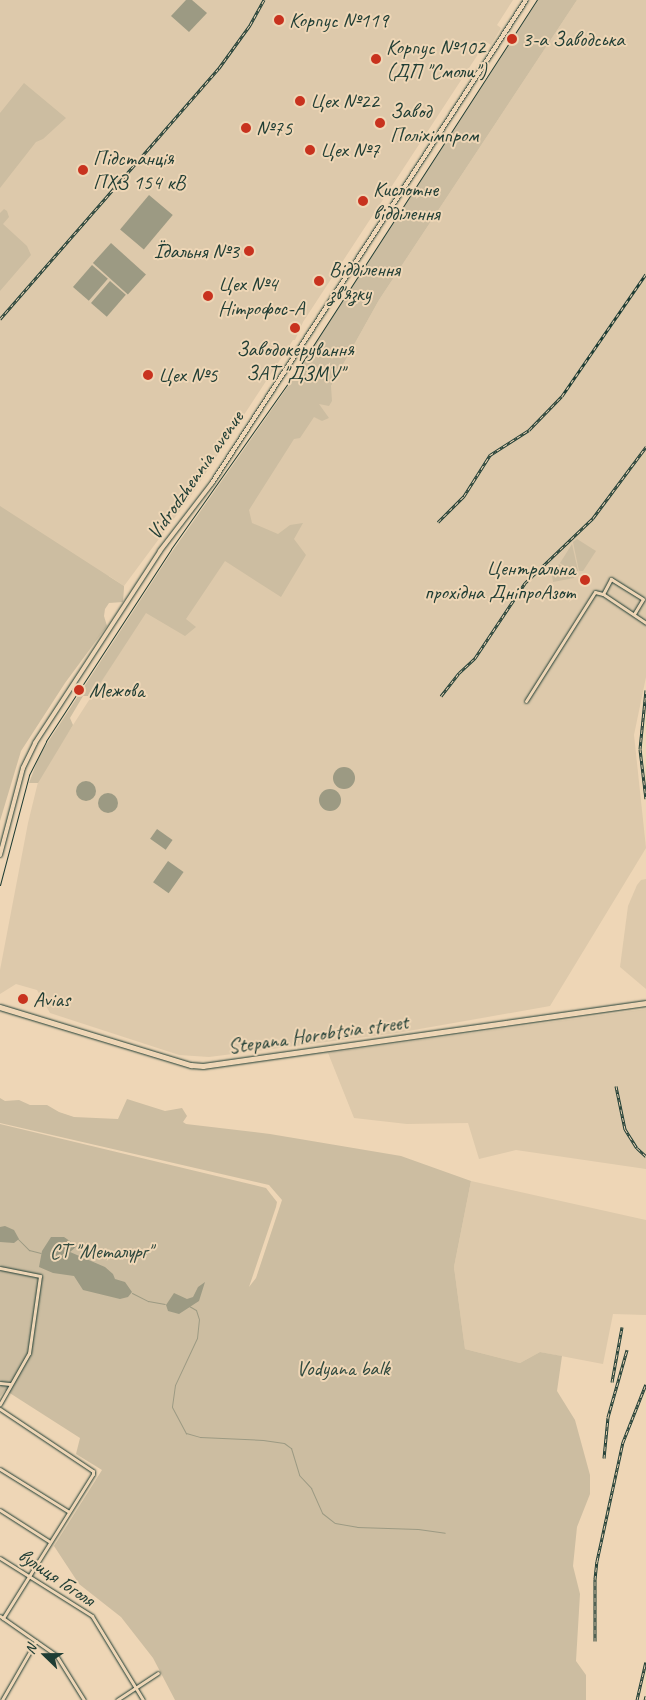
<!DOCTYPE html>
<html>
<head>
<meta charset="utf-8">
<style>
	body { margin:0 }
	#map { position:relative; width:646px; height:1700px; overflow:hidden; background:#eed6b6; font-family:Caveat,sans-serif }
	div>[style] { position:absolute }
	.built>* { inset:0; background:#ddc9ab }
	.green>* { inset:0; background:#ccbda1 }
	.water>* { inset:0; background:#9c9a83; transform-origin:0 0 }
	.round { border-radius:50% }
	.stream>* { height:1px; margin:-0.5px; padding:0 0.5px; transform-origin:0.5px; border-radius:0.5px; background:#9c9a83 }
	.roads { filter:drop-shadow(0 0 1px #1f3d34) drop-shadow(0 0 1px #1f3d34) }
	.minor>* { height:3px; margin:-1.5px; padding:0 1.5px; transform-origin:1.5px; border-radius:1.5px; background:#eed6b6 }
	.tertiary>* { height:4px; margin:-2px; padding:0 2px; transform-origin:2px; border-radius:2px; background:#eed6b6 }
	.secondary>* { height:4.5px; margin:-2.25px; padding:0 2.25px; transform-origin:2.25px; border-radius:2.25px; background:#eed6b6 }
	.tram>* { height:1px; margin:-0.5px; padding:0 0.5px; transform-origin:0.5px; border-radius:0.5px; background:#1f3d34 }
	.rail>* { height:3px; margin-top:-1.5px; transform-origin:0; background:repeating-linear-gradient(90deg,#eed6b6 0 4px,#1f3d34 0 8px); box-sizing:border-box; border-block:1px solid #1f3d34 }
	.dots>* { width:14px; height:14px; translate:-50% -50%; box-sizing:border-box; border:2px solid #eed6b6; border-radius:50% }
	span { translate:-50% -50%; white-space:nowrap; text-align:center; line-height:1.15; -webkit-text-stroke:4px #eed6b6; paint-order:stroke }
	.poi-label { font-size:21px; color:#1f3d34 }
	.left { translate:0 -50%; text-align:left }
	.right { translate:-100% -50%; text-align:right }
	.street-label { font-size:21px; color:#1f3d34 }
	.park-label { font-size:21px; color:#304a3f }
	.north { position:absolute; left:20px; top:1630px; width:50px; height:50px; -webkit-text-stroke:4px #eed6b6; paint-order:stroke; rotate:292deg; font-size:14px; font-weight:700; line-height:20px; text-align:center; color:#1f3d34 }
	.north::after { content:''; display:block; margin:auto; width:18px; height:22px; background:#1f3d34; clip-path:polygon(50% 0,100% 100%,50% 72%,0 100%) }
</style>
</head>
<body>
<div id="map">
	<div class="built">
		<i style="clip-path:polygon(0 0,513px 0,497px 25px,501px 28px,491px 45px,486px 42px,303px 322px,295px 340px,293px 340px,190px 497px,124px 586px,109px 576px,0 744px)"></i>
		<i style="clip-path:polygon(577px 0,646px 0,646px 677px,634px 735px,646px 848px,550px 1006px,397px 1033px,209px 1057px,179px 1055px,50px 1013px,37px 990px,16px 984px,0 994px,0 970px,28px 823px,39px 778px,145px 613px,331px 386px,379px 300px)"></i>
		<i style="clip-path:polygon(646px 879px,646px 989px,620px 967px,628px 906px,637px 885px,641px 880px)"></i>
		<i style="clip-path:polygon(646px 1009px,646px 1169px,516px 1150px,479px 1159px,468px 1123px,407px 1124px,354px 1118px,328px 1053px)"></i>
		<i style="clip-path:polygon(471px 1181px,646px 1220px,646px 1315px,613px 1314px,603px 1364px,540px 1352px,520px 1363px,465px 1349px,454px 1267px)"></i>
	</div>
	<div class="green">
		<i style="clip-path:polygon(538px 0,577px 0,379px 300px,331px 386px,332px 401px,329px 406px,319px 404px,329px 418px,322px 421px,314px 417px,300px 438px,294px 439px,249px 510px,252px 523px,278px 534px,290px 525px,303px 523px,294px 539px,306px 555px,281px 597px,225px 561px,186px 619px,196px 627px,185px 636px,146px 613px,92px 696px,83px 696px,70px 718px,73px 725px,38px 783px,29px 783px,40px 754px,67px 713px,169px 556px,284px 392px)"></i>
		<i style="clip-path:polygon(24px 83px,66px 118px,43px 139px,36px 142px,0 188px,0 113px)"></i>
		<i style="clip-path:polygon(4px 209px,7px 211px,9px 217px,3px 224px,27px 246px,31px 255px,0 291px,0 213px)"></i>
		<i style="clip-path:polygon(0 506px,124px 586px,124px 588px,123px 602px,109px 603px,105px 609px,104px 616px,107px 626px,65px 683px,21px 751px,0 821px)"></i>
		<i style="clip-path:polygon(577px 539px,596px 551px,583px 571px,579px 571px,573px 542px)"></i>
		<i style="clip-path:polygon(572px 544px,578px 571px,574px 572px,560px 563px)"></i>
		<i style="clip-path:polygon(559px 564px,573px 574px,574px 578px,553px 582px,552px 575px)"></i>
		<i style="clip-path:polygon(0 1098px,5px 1101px,19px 1100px,30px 1105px,47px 1105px,59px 1112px,74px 1117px,118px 1119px,127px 1099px,165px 1111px,182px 1108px,187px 1116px,183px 1122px,186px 1124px,270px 1134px,401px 1156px,471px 1181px,454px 1267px,465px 1349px,520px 1363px,540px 1352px,562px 1356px,557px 1391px,575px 1420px,590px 1475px,590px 1494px,577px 1527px,573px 1566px,580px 1594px,576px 1661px,586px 1675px,586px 1700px,175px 1700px,153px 1658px,121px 1617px,79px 1584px,54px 1546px,102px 1470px,76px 1454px,80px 1438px,5px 1390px,0 1397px,0 1124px,266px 1188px,277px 1202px,276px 1207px,249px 1287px,256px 1278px,282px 1200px,269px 1185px,0 1123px)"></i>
	</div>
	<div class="water">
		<i style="clip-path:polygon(186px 0,192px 0,207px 13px,189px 32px,171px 16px)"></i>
		<i style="left:149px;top:195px;width:31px;height:45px;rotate:40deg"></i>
		<i style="left:111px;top:243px;width:47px;height:27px;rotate:42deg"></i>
		<i style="left:92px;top:265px;width:21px;height:29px;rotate:41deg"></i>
		<i style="left:110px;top:281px;width:21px;height:29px;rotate:41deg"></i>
		<i class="round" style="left:333px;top:767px;width:22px;height:22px"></i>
		<i class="round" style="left:76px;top:781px;width:20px;height:20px"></i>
		<i class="round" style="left:319px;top:789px;width:22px;height:22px"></i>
		<i class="round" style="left:98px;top:793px;width:20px;height:20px"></i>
		<i style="left:157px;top:829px;width:19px;height:12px;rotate:35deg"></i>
		<i style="left:168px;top:861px;width:19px;height:26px;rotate:35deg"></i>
		<i style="clip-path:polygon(5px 1226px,14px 1230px,19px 1239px,14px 1243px,0 1242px,0 1227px)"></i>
		<i style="clip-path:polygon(51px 1237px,64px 1237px,77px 1246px,70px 1252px,105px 1267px,113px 1274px,115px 1279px,125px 1282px,132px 1292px,128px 1297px,120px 1299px,83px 1290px,74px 1276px,53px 1273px,39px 1267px,42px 1251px)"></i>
		<i style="clip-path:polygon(205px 1282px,199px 1301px,179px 1314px,168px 1311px,166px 1305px,174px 1293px,187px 1299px,193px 1297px,198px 1287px)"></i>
	</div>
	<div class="stream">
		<i style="left:18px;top:1239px;width:16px;rotate:45deg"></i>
		<i style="left:29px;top:1250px;width:12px;rotate:14deg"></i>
		<i style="left:132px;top:1293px;width:18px;rotate:27deg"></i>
		<i style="left:148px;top:1301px;width:17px;rotate:10deg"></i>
		<i style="left:189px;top:1306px;width:8px;rotate:30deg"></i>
		<i style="left:196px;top:1310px;width:9px;rotate:72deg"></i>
		<i style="left:199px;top:1319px;width:19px;rotate:96deg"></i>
		<i style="left:197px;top:1338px;width:52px;rotate:115.1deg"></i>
		<i style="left:175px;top:1385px;width:22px;rotate:98deg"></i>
		<i style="left:172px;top:1407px;width:30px;rotate:62deg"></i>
		<i style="left:186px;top:1433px;width:15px;rotate:16deg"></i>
		<i style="left:200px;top:1437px;width:63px;rotate:2.7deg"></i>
		<i style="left:263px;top:1440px;width:21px;rotate:8deg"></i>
		<i style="left:284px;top:1443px;width:9px;rotate:36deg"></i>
		<i style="left:291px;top:1448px;width:28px;rotate:73deg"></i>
		<i style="left:299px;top:1475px;width:18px;rotate:47deg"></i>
		<i style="left:311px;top:1488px;width:27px;rotate:66deg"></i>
		<i style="left:322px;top:1513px;width:16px;rotate:38deg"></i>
		<i style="left:335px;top:1523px;width:22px;rotate:10deg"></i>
		<i style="left:357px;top:1527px;width:61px;rotate:1.9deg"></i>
		<i style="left:418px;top:1529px;width:27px;rotate:8deg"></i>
	</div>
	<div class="roads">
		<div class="minor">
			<i style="left:634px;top:614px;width:17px;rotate:-59deg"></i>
			<i style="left:643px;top:599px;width:38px;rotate:-148deg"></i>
			<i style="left:611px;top:579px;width:17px;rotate:118deg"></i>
			<i style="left:603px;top:594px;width:52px;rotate:34deg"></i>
			<i style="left:526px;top:701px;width:129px;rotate:-57.7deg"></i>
			<i style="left:595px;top:592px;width:8px;rotate:14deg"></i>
			<i style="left:0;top:1268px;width:41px;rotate:11.3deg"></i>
			<i style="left:40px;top:1276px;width:78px;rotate:98.1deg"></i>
			<i style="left:29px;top:1353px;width:59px;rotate:119.6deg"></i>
			<i style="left:0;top:1383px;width:10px;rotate:6deg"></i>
			<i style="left:0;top:1409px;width:112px;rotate:33.7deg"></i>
			<i style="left:93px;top:1471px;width:3px;rotate:90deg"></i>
			<i style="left:93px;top:1474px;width:170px;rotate:122deg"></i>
			<i style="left:0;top:1469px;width:81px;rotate:31.9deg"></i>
			<i style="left:0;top:1510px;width:59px;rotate:32.6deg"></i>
			<i style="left:0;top:1558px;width:109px;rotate:32.2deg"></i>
			<i style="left:92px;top:1616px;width:98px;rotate:58.7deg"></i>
			<i style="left:0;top:1616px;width:68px;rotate:34.9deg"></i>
			<i style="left:56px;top:1655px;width:53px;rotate:58.1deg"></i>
			<i style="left:2px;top:1700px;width:68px;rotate:-60deg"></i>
			<i style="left:117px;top:1700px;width:49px;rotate:-33.4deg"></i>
		</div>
		<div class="tertiary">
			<i style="left:0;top:855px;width:90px;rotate:-75.2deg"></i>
			<i style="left:23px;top:768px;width:28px;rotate:-64deg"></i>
			<i style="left:35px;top:743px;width:229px;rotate:-56.9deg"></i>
			<i style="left:160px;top:551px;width:86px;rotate:-52.6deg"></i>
			<i style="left:212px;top:483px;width:576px;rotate:-56.97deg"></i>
		</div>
		<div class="secondary">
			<i style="left:0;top:1007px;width:200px;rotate:16.9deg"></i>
			<i style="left:191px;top:1065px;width:12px;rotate:5deg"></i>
			<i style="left:203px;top:1066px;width:447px;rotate:-8.1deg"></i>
		</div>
	</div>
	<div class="tram">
		<i style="left:0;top:885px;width:114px;rotate:-75.2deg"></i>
		<i style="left:29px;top:775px;width:38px;rotate:-63deg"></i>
		<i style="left:46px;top:741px;width:229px;rotate:-56.9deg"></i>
		<i style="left:171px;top:549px;width:220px;rotate:-54.8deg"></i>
		<i style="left:298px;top:369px;width:440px;rotate:-57.1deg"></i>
	</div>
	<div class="rail">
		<i style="left:0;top:319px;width:333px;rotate:-48.9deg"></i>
		<i style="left:219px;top:68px;width:53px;rotate:-54.2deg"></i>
		<i style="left:250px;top:25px;width:29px;rotate:-61deg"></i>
		<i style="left:438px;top:522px;width:37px;rotate:-45deg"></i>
		<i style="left:464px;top:496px;width:49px;rotate:-57.6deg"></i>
		<i style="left:490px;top:455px;width:46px;rotate:-32.7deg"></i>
		<i style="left:529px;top:430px;width:47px;rotate:-45.9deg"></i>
		<i style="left:562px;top:396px;width:148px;rotate:-55.5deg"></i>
		<i style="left:646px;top:690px;width:59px;rotate:95.8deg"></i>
		<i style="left:640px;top:749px;width:50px;rotate:83.2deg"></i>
		<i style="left:441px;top:696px;width:29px;rotate:-52deg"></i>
		<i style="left:459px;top:673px;width:22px;rotate:-43deg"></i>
		<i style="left:475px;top:658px;width:90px;rotate:-56.3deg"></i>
		<i style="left:525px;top:583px;width:94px;rotate:-43.7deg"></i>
		<i style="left:593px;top:518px;width:89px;rotate:-53.3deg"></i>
		<i style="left:616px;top:1086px;width:44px;rotate:78.2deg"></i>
		<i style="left:625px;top:1129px;width:22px;rotate:58deg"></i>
		<i style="left:637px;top:1148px;width:12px;rotate:42deg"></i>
		<i style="left:612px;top:1382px;width:56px;rotate:-79.7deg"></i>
		<i style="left:604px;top:1458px;width:41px;rotate:-84.4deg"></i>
		<i style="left:608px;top:1417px;width:70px;rotate:-74.2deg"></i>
		<i style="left:595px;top:1641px;width:62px;rotate:-90deg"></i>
		<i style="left:595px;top:1579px;width:18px;rotate:-84deg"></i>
		<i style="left:597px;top:1561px;width:122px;rotate:-77.7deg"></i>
		<i style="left:623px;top:1442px;width:62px;rotate:-68.4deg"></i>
		<i style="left:637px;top:1700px;width:39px;rotate:-77deg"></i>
		<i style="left:645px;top:1700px;width:4px;rotate:-76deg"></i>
	</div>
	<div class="dots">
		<i style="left:279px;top:20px;background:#c8321e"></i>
		<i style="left:512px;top:39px;background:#c8321e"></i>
		<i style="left:376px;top:59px;background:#c8321e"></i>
		<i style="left:300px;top:101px;background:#c8321e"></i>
		<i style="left:380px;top:123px;background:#c8321e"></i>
		<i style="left:246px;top:128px;background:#c8321e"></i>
		<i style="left:310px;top:150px;background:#c8321e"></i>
		<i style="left:83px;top:170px;background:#c8321e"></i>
		<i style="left:363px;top:201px;background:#c8321e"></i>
		<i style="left:249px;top:251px;background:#c8321e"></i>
		<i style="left:319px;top:281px;background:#c8321e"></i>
		<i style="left:208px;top:296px;background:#c8321e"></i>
		<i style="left:295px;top:328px;background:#c8321e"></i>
		<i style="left:148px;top:375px;background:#c8321e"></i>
		<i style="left:585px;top:580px;background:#c8321e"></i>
		<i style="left:79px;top:690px;background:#c8321e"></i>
		<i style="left:23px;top:999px;background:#c8321e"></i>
	</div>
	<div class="poi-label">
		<span class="left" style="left:289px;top:20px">Корпус №119</span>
		<span class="left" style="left:522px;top:39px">3-а Заводська</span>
		<span class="left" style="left:386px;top:59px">Корпус №102<br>(ДП "Смоли")</span>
		<span class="left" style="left:310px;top:101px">Цех №22</span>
		<span class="left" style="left:390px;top:123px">Завод<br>Поліхімпром</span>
		<span class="left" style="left:256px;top:128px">№75</span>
		<span class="left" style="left:320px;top:150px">Цех №7</span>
		<span class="left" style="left:93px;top:170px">Підстанція<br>ПХЗ 154 кВ</span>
		<span class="left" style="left:373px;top:201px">Кислотне<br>відділення</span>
		<span class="right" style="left:239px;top:251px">Їдальня №3</span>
		<span class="left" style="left:329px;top:281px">Відділення<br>зв'язку</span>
		<span class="left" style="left:218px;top:296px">Цех №4<br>Нітрофос-А</span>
		<span style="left:295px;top:361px">Заводокерування<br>ЗАТ "ДЗМУ"</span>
		<span class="left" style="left:158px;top:375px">Цех №5</span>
		<span class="right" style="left:575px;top:580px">Центральна<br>прохідна ДніпроАзот</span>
		<span class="left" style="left:89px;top:690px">Межова</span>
		<span class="left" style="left:33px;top:999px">Avias</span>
	</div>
	<div class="street-label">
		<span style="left:195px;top:475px;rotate:-55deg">Vidrodzhennia avenue</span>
		<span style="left:318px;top:1034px;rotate:-8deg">Stepana Horobtsia street</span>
		<span style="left:57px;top:1577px;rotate:34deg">вулиця Гоголя</span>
	</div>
	<div class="park-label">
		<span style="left:101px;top:1251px">СТ "Металург"</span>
		<span style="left:343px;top:1368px">Vodyana balk</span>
	</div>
	<div class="north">N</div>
</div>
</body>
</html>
